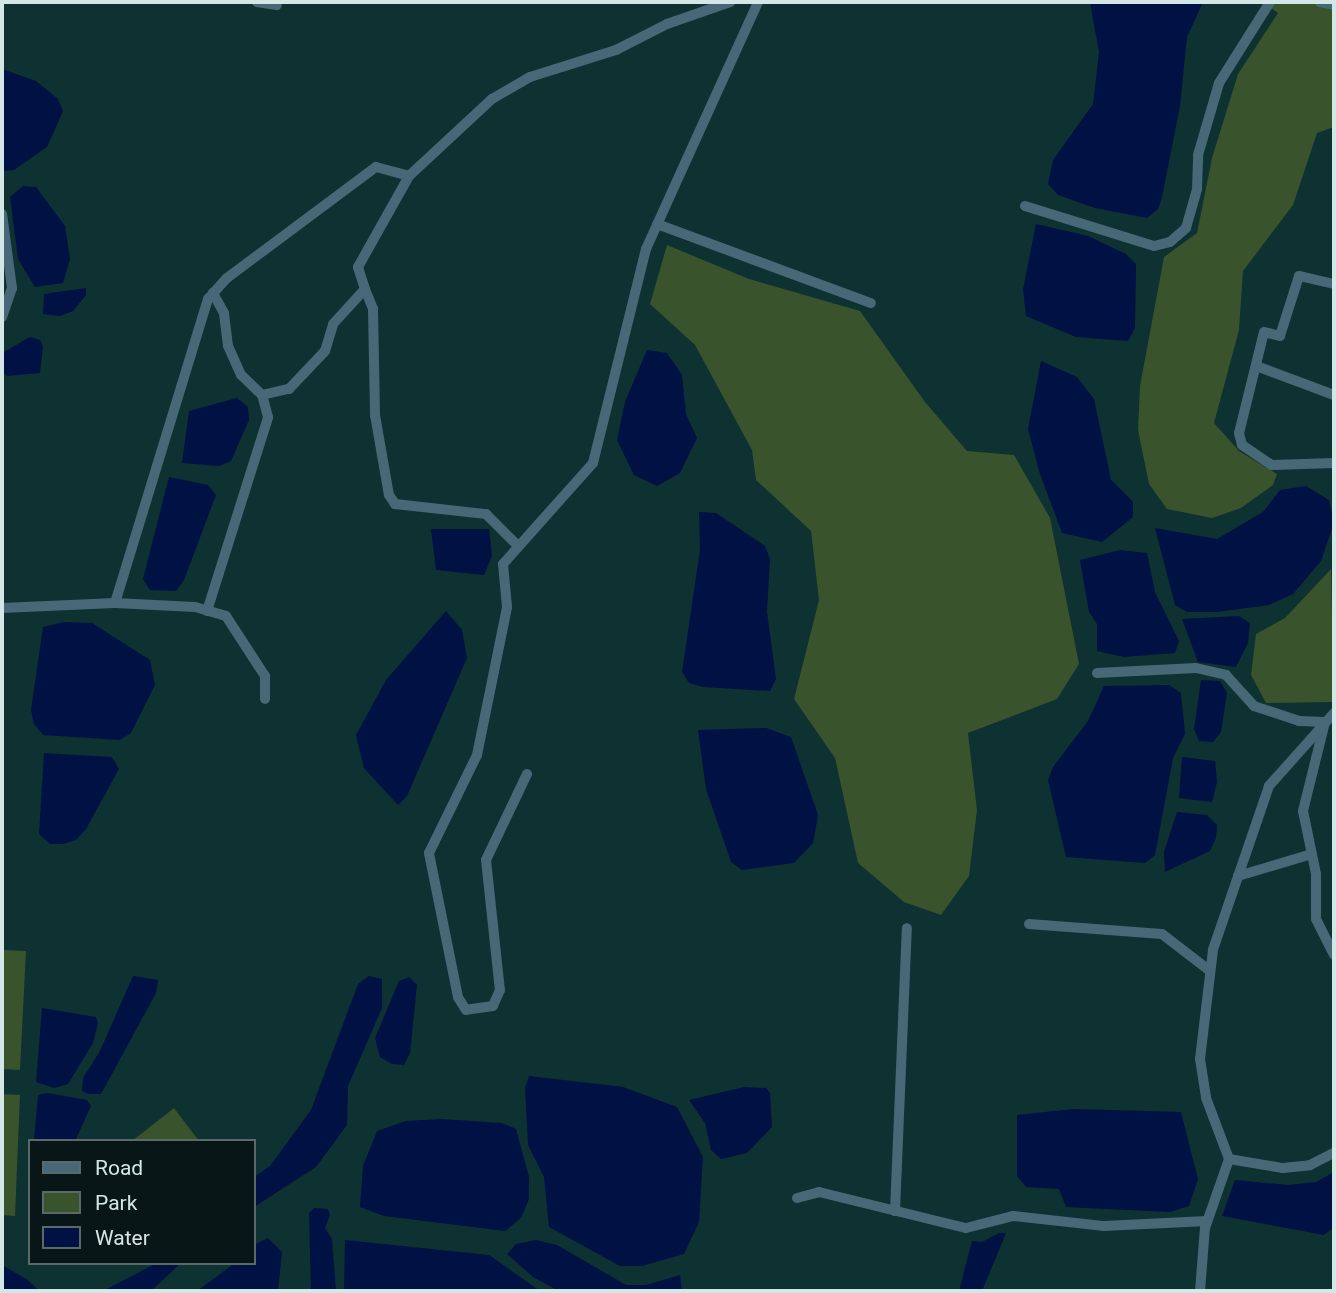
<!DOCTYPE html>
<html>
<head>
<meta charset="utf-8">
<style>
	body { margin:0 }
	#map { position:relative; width:1336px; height:1293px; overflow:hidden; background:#0e3132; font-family:Roboto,sans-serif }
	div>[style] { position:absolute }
	.green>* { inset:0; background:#39532c }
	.water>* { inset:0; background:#001143 }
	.minor>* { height:10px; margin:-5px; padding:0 5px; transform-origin:5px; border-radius:5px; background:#476877 }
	span { translate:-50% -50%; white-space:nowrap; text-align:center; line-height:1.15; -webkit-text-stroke:7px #081617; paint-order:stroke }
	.frame { position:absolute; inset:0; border:4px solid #d4e7e7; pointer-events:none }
	.legend { position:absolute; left:28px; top:1139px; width:228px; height:126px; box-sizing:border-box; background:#081617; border:2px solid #5a6a6a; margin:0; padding:9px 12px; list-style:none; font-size:21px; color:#d4e7e7 }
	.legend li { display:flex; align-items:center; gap:14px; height:35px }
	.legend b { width:35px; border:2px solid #5a6a6a }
</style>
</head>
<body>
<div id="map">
	<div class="green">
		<i style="clip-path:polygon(1263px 2px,1334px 2px,1334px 127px,1317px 133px,1293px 205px,1243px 271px,1239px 330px,1214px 423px,1239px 451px,1277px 474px,1273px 485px,1241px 508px,1212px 518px,1167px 509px,1149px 484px,1138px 430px,1140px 386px,1164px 257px,1197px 233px,1212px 158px,1238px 74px,1278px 13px)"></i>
		<i style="clip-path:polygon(667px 245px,749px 279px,860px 311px,925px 402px,967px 451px,1014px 455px,1050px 518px,1079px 664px,1057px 699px,968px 733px,977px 810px,969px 876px,941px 915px,904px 902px,858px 863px,835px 758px,794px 699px,819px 600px,811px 531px,756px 480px,752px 450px,695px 345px,650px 304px)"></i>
		<i style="clip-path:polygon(1331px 569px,1334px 702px,1266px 703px,1251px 675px,1256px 634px,1285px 618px)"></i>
		<i style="clip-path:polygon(2px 950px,26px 951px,20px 1070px,2px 1069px)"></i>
		<i style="clip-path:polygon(2px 1094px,20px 1095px,15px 1216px,2px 1215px)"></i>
		<i style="clip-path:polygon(174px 1108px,199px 1141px,132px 1141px)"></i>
	</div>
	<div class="water">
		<i style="clip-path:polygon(1090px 2px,1203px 2px,1187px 37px,1180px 106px,1162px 197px,1158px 209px,1147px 218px,1095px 208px,1058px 195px,1048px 184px,1053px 160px,1093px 104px,1099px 52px)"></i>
		<i style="clip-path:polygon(2px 69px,36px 81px,58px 99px,63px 111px,47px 147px,14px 170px,2px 171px)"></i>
		<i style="clip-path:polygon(23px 186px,36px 187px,65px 226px,70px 259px,63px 283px,35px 287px,18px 259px,10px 197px)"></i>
		<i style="clip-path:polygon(1036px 224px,1088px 236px,1126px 254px,1136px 264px,1135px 328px,1128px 341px,1076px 337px,1026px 316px,1023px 290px)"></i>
		<i style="clip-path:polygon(86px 288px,86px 295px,73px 311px,60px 316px,43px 314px,44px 294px)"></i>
		<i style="clip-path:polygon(30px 337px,40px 340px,43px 346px,40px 373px,7px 376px,2px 371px,2px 353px)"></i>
		<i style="clip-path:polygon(647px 350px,667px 353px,682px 375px,686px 414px,697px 438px,680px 473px,657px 486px,634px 475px,617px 440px,625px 402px)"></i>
		<i style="clip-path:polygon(1041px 361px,1077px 377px,1094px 399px,1111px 480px,1133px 502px,1133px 517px,1102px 542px,1062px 533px,1039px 471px,1028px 429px)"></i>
		<i style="clip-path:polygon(237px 398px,248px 407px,249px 420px,231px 461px,219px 466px,182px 463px,189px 411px)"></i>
		<i style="clip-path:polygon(169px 477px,208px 485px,216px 495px,184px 580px,176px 591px,150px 590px,143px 579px)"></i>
		<i style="clip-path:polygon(1306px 486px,1329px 500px,1334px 523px,1321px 561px,1293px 594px,1269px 605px,1217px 612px,1187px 612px,1175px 605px,1155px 528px,1217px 539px,1263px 512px,1280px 490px)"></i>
		<i style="clip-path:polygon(699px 512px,716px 513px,765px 546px,770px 559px,767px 612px,776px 679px,770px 691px,703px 687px,689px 683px,682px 672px,700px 550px)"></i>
		<i style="clip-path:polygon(431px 529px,489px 529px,492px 556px,484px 575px,436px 570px)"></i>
		<i style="clip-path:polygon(1120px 550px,1147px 553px,1155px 592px,1179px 641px,1175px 653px,1124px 657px,1097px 651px,1097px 624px,1089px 612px,1080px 560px)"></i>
		<i style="clip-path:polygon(446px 611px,462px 630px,467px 658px,407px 796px,398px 805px,364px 768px,356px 735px,386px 680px)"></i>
		<i style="clip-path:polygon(1239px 616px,1250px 623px,1248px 643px,1236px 667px,1198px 662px,1182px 619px)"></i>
		<i style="clip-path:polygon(64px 622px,92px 623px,150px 660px,155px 685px,131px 733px,120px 740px,43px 735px,34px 724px,31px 710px,43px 627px)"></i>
		<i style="clip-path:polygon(1201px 680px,1220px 681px,1227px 693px,1221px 732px,1213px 742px,1199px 741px,1194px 729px)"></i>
		<i style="clip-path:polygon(1169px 685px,1181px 693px,1185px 734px,1173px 758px,1155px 855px,1145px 863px,1066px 857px,1048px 780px,1053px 767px,1088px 721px,1104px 686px)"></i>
		<i style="clip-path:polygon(766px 728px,791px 737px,818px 815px,813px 843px,794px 863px,742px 870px,731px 862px,706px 789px,698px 730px)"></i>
		<i style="clip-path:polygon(44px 753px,112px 757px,119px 769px,86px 829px,76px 840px,63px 844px,50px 844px,39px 834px)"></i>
		<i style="clip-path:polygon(1182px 757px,1215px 761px,1217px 782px,1212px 802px,1179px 798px)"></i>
		<i style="clip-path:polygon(1177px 812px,1207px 815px,1217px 825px,1216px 838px,1210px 851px,1165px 872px,1164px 852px)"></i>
		<i style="clip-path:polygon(133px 976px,158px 980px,156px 993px,101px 1094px,88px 1094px,82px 1091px,83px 1078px,100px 1051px)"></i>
		<i style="clip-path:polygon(369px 976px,382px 979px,382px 1008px,348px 1086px,347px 1125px,316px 1167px,254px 1207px,254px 1177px,270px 1166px,311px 1110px,358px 984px)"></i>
		<i style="clip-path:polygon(409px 977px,417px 985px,410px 1053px,404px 1065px,392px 1064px,380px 1057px,375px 1038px,399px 981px)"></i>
		<i style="clip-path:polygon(42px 1008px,96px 1017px,98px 1023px,93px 1043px,68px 1084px,54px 1088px,36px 1082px)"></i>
		<i style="clip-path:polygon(529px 1076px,623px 1087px,677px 1107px,703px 1157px,699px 1222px,684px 1254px,642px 1266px,620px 1266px,549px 1227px,544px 1177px,528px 1145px,525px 1088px)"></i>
		<i style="clip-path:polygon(744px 1087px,766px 1088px,770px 1093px,772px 1127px,747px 1153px,721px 1159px,711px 1150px,705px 1123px,689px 1100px)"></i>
		<i style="clip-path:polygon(47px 1093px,87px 1100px,91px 1106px,75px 1141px,34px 1141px,38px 1095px)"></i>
		<i style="clip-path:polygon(1073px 1109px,1181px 1112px,1198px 1179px,1189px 1206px,1170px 1212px,1066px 1207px,1059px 1189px,1026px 1187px,1017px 1176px,1017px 1115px)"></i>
		<i style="clip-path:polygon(442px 1119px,502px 1123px,516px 1129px,529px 1177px,529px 1199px,521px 1218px,505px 1231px,384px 1216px,360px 1207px,363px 1166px,377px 1131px,406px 1121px)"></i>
		<i style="clip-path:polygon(1334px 1172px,1334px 1227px,1324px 1235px,1222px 1216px,1235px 1180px,1288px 1185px,1316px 1182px)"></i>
		<i style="clip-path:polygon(314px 1208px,328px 1209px,330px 1215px,325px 1228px,332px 1239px,336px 1291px,311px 1291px,309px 1213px)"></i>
		<i style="clip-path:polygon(999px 1233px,1006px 1233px,982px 1291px,959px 1291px,972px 1241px,982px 1242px)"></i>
		<i style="clip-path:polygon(268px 1238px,282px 1252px,278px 1291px,197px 1291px,235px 1263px,254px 1263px,254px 1245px)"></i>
		<i style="clip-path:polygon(345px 1240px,489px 1255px,540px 1291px,344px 1291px)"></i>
		<i style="clip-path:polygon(536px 1240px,557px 1245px,626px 1285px,646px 1285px,680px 1275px,682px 1291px,559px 1291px,533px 1277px,507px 1254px,516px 1244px)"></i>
		<i style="clip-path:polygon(157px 1263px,181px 1263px,151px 1291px,103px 1291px)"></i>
		<i style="clip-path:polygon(2px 1265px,28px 1280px,39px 1291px,2px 1291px)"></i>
	</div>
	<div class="minor">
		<i style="left:257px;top:2px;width:20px;rotate:9deg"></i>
		<i style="left:1320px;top:2px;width:14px;rotate:12deg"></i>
		<i style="left:1025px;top:206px;width:135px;rotate:17.2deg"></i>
		<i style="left:1154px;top:246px;width:16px;rotate:-14deg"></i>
		<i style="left:1170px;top:242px;width:21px;rotate:-41deg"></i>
		<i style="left:1186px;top:228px;width:41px;rotate:-74.2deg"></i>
		<i style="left:1197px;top:189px;width:34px;rotate:-88deg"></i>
		<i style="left:1198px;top:155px;width:75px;rotate:-73.7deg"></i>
		<i style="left:1219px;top:83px;width:96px;rotate:-57.8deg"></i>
		<i style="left:2px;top:214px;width:75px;rotate:82.3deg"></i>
		<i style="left:12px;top:288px;width:31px;rotate:109deg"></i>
		<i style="left:657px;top:224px;width:228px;rotate:20.3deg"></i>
		<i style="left:1334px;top:284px;width:36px;rotate:-167deg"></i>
		<i style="left:1299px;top:276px;width:63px;rotate:107.6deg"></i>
		<i style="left:1280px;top:336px;width:16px;rotate:-166deg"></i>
		<i style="left:1264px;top:332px;width:104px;rotate:103.9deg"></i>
		<i style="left:1239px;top:433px;width:12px;rotate:76deg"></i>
		<i style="left:1242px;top:445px;width:36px;rotate:34deg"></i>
		<i style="left:1272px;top:465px;width:62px;rotate:-1.8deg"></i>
		<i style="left:365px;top:289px;width:22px;rotate:68deg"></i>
		<i style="left:373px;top:309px;width:106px;rotate:88.9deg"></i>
		<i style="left:375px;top:415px;width:81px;rotate:80.1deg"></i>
		<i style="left:389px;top:495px;width:11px;rotate:56deg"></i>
		<i style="left:395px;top:504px;width:92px;rotate:6.3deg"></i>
		<i style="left:486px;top:514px;width:45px;rotate:45deg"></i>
		<i style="left:1259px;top:367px;width:80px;rotate:20.5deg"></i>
		<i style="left:262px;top:395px;width:28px;rotate:-13deg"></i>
		<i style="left:289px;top:389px;width:52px;rotate:-46.5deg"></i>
		<i style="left:325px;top:351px;width:28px;rotate:-73deg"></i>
		<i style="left:333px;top:324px;width:47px;rotate:-47.6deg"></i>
		<i style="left:365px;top:289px;width:23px;rotate:-108deg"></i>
		<i style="left:358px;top:267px;width:104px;rotate:-60.7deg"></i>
		<i style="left:409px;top:176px;width:113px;rotate:-42.9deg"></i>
		<i style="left:492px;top:99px;width:44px;rotate:-30.1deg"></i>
		<i style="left:530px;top:77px;width:90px;rotate:-17.4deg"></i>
		<i style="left:616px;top:50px;width:57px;rotate:-27deg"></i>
		<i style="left:667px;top:24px;width:67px;rotate:-19.2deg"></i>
		<i style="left:115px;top:603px;width:318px;rotate:-73deg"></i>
		<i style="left:208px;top:299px;width:28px;rotate:-48deg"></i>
		<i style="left:227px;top:278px;width:186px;rotate:-36.7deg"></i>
		<i style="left:376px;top:167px;width:34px;rotate:15deg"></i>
		<i style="left:2px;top:608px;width:113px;rotate:-2.5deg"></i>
		<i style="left:115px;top:603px;width:80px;rotate:2.9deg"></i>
		<i style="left:195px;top:607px;width:32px;rotate:16deg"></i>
		<i style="left:226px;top:616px;width:72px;rotate:57deg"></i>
		<i style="left:265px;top:676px;width:23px;rotate:90deg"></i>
		<i style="left:207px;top:611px;width:203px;rotate:-72.5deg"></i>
		<i style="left:268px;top:417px;width:23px;rotate:-105deg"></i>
		<i style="left:262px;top:395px;width:29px;rotate:-136deg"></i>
		<i style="left:241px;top:375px;width:32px;rotate:-114deg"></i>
		<i style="left:228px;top:346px;width:33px;rotate:-97deg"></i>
		<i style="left:224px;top:313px;width:23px;rotate:-119deg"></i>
		<i style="left:1097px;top:673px;width:99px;rotate:-2.9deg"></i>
		<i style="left:1196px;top:668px;width:31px;rotate:13deg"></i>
		<i style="left:1226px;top:675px;width:42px;rotate:47.9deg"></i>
		<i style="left:1254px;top:706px;width:47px;rotate:18.4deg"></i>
		<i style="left:1299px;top:721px;width:26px;rotate:2deg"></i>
		<i style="left:1325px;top:722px;width:92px;rotate:103.9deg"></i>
		<i style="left:1303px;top:811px;width:64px;rotate:78.3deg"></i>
		<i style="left:1316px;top:874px;width:45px;rotate:90deg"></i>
		<i style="left:1316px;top:919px;width:40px;rotate:63.4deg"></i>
		<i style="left:1334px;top:713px;width:98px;rotate:131.7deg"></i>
		<i style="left:1269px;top:786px;width:173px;rotate:108.9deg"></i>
		<i style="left:1213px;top:950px;width:110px;rotate:96.8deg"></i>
		<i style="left:1200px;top:1059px;width:39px;rotate:81deg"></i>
		<i style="left:1206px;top:1098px;width:65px;rotate:69.3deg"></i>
		<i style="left:1229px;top:1159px;width:55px;rotate:9.5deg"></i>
		<i style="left:1283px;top:1168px;width:27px;rotate:-6deg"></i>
		<i style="left:1310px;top:1165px;width:27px;rotate:-27deg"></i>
		<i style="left:527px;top:774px;width:95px;rotate:115.5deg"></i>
		<i style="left:486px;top:860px;width:131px;rotate:83.9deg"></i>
		<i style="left:500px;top:990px;width:17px;rotate:114deg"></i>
		<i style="left:493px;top:1006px;width:27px;rotate:172deg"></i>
		<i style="left:466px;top:1010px;width:15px;rotate:-122deg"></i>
		<i style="left:458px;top:997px;width:147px;rotate:-101.4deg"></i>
		<i style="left:429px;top:853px;width:109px;rotate:-63.9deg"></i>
		<i style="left:477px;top:755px;width:151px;rotate:-78.5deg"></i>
		<i style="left:507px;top:607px;width:43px;rotate:-95.3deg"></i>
		<i style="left:503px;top:564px;width:135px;rotate:-48.3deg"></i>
		<i style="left:593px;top:463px;width:220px;rotate:-76.1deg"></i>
		<i style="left:646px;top:249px;width:271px;rotate:-65.6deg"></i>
		<i style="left:1238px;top:876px;width:77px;rotate:-16.6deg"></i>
		<i style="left:1029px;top:924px;width:133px;rotate:4.3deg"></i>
		<i style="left:1162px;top:934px;width:59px;rotate:37.5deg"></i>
		<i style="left:797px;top:1198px;width:23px;rotate:-15deg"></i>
		<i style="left:819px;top:1192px;width:151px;rotate:13.8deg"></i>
		<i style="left:966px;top:1228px;width:49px;rotate:-14.3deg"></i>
		<i style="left:1013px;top:1216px;width:92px;rotate:6.3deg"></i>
		<i style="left:1104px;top:1226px;width:103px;rotate:-2.8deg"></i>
		<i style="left:895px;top:1211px;width:283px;rotate:-87.6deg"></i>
		<i style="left:1200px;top:1291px;width:63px;rotate:-85.5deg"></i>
		<i style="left:1205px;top:1228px;width:73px;rotate:-70.8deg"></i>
	</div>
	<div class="frame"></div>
	<ul class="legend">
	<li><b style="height:9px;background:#476877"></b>Road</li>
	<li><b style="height:19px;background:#39532c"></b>Park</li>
	<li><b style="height:19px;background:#001143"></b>Water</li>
	</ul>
</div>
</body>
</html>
